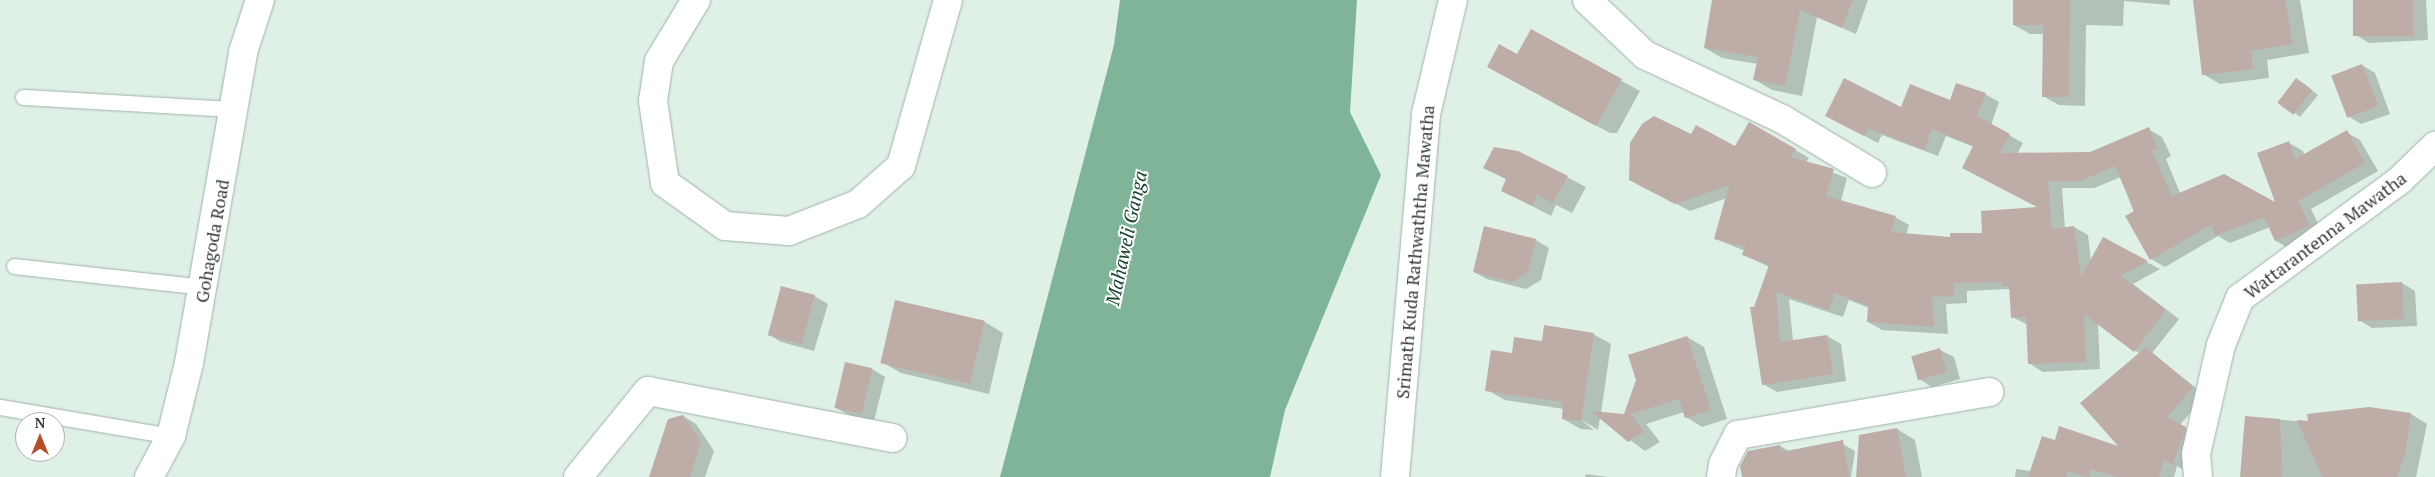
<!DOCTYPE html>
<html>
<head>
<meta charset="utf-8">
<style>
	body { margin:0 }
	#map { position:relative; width:2435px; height:477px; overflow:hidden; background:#dff0e7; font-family:"PT Serif",serif }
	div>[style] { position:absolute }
	.water>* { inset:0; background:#7fb498 }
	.shadow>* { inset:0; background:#0003 }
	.building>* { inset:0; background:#beada7; transform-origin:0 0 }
	.roads { filter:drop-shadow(0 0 1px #a1b2a8) drop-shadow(0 0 1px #a1b2a8) }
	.service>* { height:15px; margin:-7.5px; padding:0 7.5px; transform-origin:7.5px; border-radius:7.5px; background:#fff }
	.minor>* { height:28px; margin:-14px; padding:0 14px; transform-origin:14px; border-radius:14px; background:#fff }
	.tertiary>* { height:28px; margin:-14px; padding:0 14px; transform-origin:14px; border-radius:14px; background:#fff }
	.primary>* { height:28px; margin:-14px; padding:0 14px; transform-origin:14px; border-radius:14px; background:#fff }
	span { translate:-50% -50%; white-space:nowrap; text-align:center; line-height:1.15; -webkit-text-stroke:4px #fff; paint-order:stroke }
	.street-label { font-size:18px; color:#343b37 }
	.water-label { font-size:19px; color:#14402c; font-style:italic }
	.north { position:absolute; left:15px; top:412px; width:50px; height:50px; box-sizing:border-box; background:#fff; border:1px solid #aeb1af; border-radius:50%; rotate:0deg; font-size:14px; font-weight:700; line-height:20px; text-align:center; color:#343b37 }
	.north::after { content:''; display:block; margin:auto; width:18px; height:22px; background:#b54d29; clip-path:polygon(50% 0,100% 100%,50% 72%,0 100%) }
</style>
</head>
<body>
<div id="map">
	<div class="water">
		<i style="clip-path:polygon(1120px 0,1357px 0,1350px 112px,1381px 175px,1285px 410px,1270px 477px,1000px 477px,1114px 45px)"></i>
	</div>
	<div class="shadow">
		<i style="clip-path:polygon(1713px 0,1868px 0,1856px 34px,1817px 17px,1802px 96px,1772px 90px,1755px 80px,1758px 64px,1722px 58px,1705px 48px)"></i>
		<i style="clip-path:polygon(2014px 0,2170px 0,2170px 5px,2124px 1px,2123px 26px,2086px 25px,2085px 106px,2059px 105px,2043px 96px,2044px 34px,2030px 34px,2014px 25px)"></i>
		<i style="clip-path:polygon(2194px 0,2300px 0,2309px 53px,2267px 60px,2269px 78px,2220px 84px,2203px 74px)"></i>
		<i style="clip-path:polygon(2355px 0,2426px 0,2428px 40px,2369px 43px,2356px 35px)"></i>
		<i style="clip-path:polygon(1531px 31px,1640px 91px,1617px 133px,1610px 133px,1507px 77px)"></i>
		<i style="clip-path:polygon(2362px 65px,2375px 73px,2390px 114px,2361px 124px,2348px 116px)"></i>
		<i style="clip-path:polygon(2303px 83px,2318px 95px,2300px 117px,2279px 101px)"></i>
		<i style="clip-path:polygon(1985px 94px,1999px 102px,1991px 125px,2023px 143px,2017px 154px,2090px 153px,2148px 129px,2162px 137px,2171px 156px,2166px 159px,2180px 193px,2277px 205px,2289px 143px,2303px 151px,2304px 155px,2346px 132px,2360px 140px,2378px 171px,2311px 209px,2323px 234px,2290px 249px,2276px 241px,2270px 227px,2230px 243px,2218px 236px,2165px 267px,2151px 259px,2121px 177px,2094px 188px,2062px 188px,2065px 229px,2074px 227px,2088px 235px,2091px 261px,2103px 239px,2160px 269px,2133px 284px,2179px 319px,2152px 353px,2205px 395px,2180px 425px,2199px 435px,2186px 471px,2177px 466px,2174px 477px,2015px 477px,2016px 469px,2031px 471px,2055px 442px,2122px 449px,2140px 354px,2098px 323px,2100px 369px,2043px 372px,2030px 364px,2028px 325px,2012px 317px,2010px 289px,1967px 291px,1967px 303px,1946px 304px,1948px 334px,1882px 330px,1868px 322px,1869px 308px,1849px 300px,1843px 317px,1789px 299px,1793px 341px,1827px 336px,1841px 344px,1846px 381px,1777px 392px,1763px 384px,1755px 308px,1769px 267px,1744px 255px,1745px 251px,1716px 239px,1727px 198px,1690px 211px,1644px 187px,1692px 136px,1735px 147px,1750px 123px,1809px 158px,1806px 162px,1847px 178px,1841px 201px,1895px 217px,1909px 225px,1906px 235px,1951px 239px,1984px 234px,2040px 208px,1974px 147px,1946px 136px,1938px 156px,1882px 135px,1878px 143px,1840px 123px)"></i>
		<i style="clip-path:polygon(1518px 152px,1586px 187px,1572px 213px,1556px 205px,1551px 216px,1502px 190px,1507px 180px,1485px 167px)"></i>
		<i style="clip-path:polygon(1485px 228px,1536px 240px,1549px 248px,1541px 280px,1526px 289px,1487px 279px,1474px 272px)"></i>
		<i style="clip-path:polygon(2402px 283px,2415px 291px,2417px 326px,2372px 328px,2359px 320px)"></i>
		<i style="clip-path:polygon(814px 296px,828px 304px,814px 351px,781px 342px,768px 334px)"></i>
		<i style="clip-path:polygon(896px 302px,985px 322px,1003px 333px,989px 394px,901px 373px,882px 362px)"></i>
		<i style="clip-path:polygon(1593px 334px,1611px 344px,1601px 413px,1625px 415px,1687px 337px,1704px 347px,1727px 419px,1702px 427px,1686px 417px,1684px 412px,1646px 424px,1660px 442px,1645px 451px,1600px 418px,1598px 430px,1580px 419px,1594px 430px,1581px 429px,1563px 419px,1564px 409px,1505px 400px,1487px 390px,1513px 354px,1543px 342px)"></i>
		<i style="clip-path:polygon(1940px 350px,1954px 357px,1960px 379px,1932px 387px,1919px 379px)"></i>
		<i style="clip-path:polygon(846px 363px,872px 369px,885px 377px,874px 421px,849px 415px,836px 408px)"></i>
		<i style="clip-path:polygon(2411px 414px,2427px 424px,2416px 477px,2241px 477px,2246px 417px,2309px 422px)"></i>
		<i style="clip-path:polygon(683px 416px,696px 424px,714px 451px,705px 477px,650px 477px)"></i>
		<i style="clip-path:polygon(1897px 429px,1915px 440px,1922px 477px,1862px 477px)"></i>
		<i style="clip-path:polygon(1839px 442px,1855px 451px,1851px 477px,1743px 477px,1780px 446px,1789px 451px)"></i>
		<i style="clip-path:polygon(1586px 474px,1608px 477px,1585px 477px)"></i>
	</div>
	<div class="building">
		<i style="clip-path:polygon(1712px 0,1853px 0,1842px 28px,1800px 10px,1785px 86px,1753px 80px,1758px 57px,1704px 48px)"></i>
		<i style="clip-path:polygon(2013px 0,2070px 0,2069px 97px,2042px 97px,2043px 25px,2013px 25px)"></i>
		<i style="clip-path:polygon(2193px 0,2285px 0,2293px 44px,2251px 51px,2253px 69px,2202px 75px)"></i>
		<i style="left:2353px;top:0;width:60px;height:36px"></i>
		<i style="clip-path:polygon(1531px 29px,1622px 79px,1596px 126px,1487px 67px,1499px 44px,1517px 54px)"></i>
		<i style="left:2362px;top:64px;width:45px;height:33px;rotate:69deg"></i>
		<i style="clip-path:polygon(1844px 78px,1901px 107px,1910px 84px,1950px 100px,1956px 83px,1986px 93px,1977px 116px,2010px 134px,2000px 153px,2090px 152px,2149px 127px,2158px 149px,2152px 151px,2172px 196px,2224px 174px,2275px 202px,2257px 153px,2289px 141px,2295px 159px,2347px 130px,2365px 163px,2298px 201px,2310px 226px,2275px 241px,2264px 217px,2215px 236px,2211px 225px,2150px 260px,2125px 216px,2134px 211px,2115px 166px,2080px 181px,2048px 181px,2052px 229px,2074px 226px,2081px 277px,2103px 237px,2148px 261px,2121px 276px,2166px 310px,2134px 352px,2084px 314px,2086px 362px,2028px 364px,2026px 317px,2011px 318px,2009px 286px,2002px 286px,2002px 282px,1954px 283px,1954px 296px,1932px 297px,1934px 327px,1867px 322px,1868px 306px,1835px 293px,1829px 310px,1776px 292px,1780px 342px,1827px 335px,1833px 374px,1762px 385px,1750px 307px,1754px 307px,1769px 265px,1742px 255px,1745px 247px,1714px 239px,1729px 185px,1675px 204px,1629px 180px,1630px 143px,1642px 124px,1654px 116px,1691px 134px,1696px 125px,1735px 146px,1749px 122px,1796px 149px,1791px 157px,1834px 169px,1826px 196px,1896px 216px,1891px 232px,1950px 237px,1950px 233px,1982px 233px,1981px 211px,2037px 207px,1962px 168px,1973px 146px,1932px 129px,1924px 150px,1868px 128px,1864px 136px,1825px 116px)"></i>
		<i style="left:2296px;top:78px;width:20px;height:31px;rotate:37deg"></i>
		<i style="clip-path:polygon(1494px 147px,1518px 151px,1568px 176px,1553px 203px,1537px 195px,1532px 206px,1501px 191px,1506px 179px,1483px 168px)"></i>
		<i style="clip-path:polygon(1484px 226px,1536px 239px,1528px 272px,1512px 282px,1473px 272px)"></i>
		<i style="left:2402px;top:282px;width:37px;height:46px;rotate:87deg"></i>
		<i style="left:781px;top:286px;width:35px;height:51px;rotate:15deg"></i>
		<i style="left:895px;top:300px;width:92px;height:65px;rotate:13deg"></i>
		<i style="clip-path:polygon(1544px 325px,1594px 333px,1581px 421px,1562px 419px,1563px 402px,1485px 391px,1491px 350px,1512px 353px,1514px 337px,1542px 341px)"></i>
		<i style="clip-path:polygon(1687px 336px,1711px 410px,1685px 418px,1679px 399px,1631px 414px,1644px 432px,1628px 442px,1591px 411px,1624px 414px,1636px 380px,1628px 355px)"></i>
		<i style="clip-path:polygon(2146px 347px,2193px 387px,2167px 417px,2186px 427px,2173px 464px,2164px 460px,2159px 477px,2118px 477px,2091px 469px,2089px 477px,2067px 471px,2066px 477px,2028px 477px,2042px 436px,2055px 440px,2059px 426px,2118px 446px,2080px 403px)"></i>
		<i style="left:1940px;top:348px;width:25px;height:30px;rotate:74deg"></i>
		<i style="left:845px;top:362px;width:28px;height:47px;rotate:13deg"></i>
		<i style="clip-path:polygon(2369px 407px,2411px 413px,2405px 455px,2397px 477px,2322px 477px,2297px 420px,2308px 421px,2307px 414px)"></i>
		<i style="clip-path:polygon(683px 415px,701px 442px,690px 477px,649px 477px,668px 419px)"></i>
		<i style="clip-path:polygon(2245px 416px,2280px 419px,2282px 477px,2240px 477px)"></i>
		<i style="clip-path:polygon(1897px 428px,1906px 477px,1856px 477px,1859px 435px)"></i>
		<i style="clip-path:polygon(1843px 440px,1849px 477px,1742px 477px,1740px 466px,1748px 451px,1780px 445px,1781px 452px)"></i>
	</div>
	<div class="roads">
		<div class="service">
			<i style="left:23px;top:97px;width:210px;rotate:3.3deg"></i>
			<i style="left:14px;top:266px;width:191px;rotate:6.3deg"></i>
			<i style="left:0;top:407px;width:173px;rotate:9.6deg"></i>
		</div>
		<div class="minor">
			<i style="left:696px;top:0;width:71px;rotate:121.2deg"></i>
			<i style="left:659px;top:61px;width:40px;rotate:98.5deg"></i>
			<i style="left:653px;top:101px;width:83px;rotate:81.7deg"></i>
			<i style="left:665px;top:183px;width:74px;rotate:35.6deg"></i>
			<i style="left:725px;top:226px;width:64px;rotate:4.5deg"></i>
			<i style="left:789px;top:231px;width:74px;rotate:-21.4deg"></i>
			<i style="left:858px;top:204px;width:57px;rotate:-41.5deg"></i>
			<i style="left:901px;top:166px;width:173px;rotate:-74.2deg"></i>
			<i style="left:1587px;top:0;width:80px;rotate:43.5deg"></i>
			<i style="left:1645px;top:55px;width:151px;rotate:25deg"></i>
			<i style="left:1782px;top:119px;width:105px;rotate:31deg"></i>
			<i style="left:578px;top:477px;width:111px;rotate:-50.9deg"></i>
			<i style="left:648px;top:391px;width:249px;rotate:10.9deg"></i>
			<i style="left:1721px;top:477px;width:13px;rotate:-81deg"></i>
			<i style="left:1723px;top:464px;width:33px;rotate:-63deg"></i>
			<i style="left:1738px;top:435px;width:255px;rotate:-9.7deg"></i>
			<i style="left:2198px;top:477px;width:23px;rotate:-95deg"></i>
			<i style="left:2196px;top:454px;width:112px;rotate:-77.1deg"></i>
			<i style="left:2221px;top:345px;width:51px;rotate:-68deg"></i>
			<i style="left:2240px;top:298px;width:199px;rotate:-36.4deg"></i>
			<i style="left:2400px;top:180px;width:49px;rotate:-44.2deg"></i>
		</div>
		<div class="tertiary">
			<i style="left:1395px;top:477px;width:364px;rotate:-85.1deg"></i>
			<i style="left:1426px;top:114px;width:117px;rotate:-76.7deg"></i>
		</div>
		<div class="primary">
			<i style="left:149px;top:477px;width:47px;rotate:-61.8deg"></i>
			<i style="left:171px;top:436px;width:75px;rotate:-76.1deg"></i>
			<i style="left:189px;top:363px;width:316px;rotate:-80.1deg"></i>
			<i style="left:243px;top:52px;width:55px;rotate:-71.9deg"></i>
		</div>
	</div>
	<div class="street-label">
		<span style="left:2325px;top:235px;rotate:-37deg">Wattarantenna Mawatha</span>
		<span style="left:212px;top:241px;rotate:-80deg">Gohagoda Road</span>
		<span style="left:1415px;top:252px;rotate:-85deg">Srimath Kuda Rathwaththa Mawatha</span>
	</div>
	<div class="water-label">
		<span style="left:1126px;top:238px;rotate:-78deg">Mahaweli Ganga</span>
	</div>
	<div class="north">N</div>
</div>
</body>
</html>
